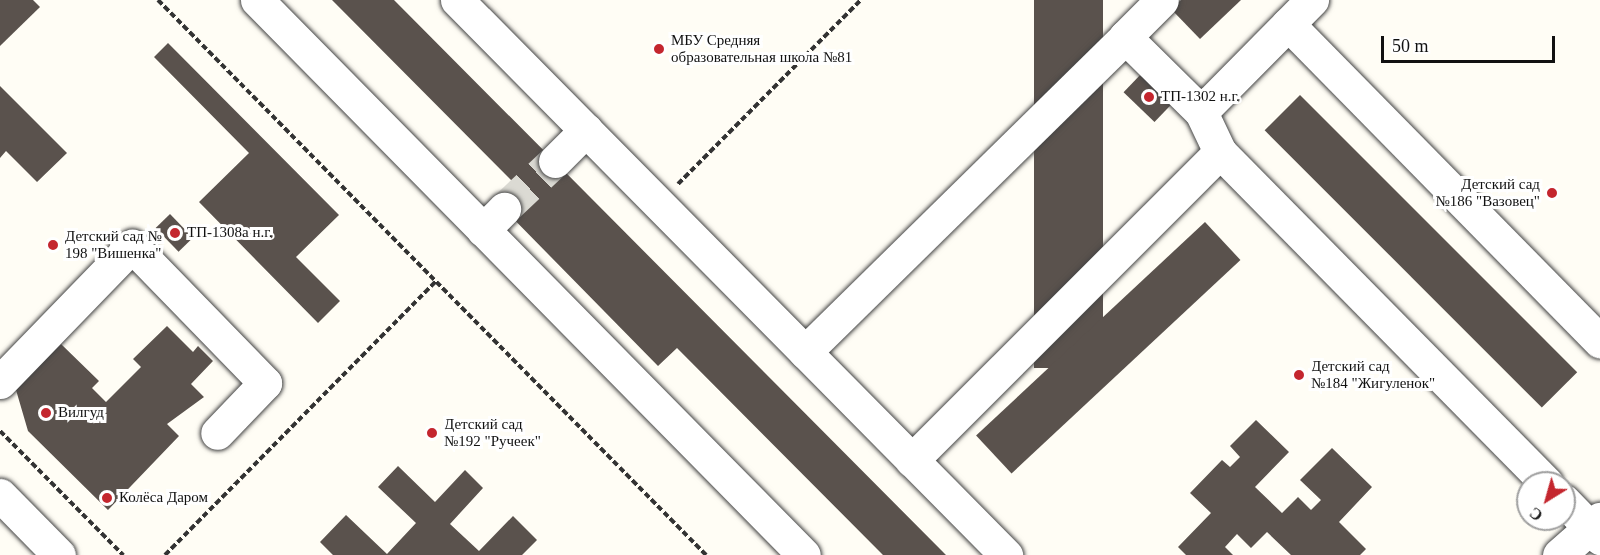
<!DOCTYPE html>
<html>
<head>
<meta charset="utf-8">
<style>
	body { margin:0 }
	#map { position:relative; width:1600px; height:555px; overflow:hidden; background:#fffdf5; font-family:"Times New Roman",serif }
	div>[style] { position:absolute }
	.building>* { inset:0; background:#5a524d; transform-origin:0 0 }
	.minor-tunnel>* { height:33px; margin-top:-16.5px; transform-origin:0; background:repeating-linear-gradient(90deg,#dbdad3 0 33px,transparent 0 49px) }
	.path>* { height:4px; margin-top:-2px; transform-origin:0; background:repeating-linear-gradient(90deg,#333 0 6px,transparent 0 9px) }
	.roads { filter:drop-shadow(0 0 2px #444) drop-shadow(0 0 2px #444) }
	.minor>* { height:33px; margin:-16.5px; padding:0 16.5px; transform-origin:16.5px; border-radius:16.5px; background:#fff }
	.dots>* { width:16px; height:16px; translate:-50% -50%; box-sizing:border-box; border:3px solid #fff; border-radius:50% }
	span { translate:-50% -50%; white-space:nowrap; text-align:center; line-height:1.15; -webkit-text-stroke:6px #fff; paint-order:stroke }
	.poi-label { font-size:15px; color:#111 }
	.left { translate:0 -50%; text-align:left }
	.right { translate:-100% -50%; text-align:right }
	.north { position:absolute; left:1516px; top:471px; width:60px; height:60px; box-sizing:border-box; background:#fff; border:2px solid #a0a0a0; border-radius:50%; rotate:217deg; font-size:16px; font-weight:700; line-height:24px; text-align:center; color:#111 }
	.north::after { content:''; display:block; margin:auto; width:21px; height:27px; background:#c4262e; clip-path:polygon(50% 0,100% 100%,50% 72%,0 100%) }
	.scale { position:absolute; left:1381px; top:36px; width:174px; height:27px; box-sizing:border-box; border:3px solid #111; border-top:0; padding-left:8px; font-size:18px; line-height:21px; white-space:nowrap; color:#111; -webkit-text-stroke:4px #fff; paint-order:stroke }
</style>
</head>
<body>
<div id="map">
	<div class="building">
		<i style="clip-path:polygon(0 0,33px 0,40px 7px,0 46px)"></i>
		<i style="clip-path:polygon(332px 0,394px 0,946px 555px,883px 555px,677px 348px,658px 366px,494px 199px,512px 181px)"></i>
		<i style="left:1034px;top:0;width:69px;height:368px"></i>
		<i style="clip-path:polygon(1181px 0,1241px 0,1200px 39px,1171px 9px)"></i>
		<i style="clip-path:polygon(168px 43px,339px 215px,296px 257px,340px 301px,318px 323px,199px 202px,249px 153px,154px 57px)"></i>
		<i style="left:1143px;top:72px;width:43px;height:28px;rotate:44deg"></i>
		<i style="clip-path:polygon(0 86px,67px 153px,37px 182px,6px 151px,0 158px)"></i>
		<i style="left:1300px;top:95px;width:392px;height:50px;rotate:45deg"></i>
		<i style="left:170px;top:214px;width:33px;height:20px;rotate:46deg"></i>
		<i style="left:1205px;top:222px;width:52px;height:313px;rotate:47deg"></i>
		<i style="clip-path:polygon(167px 326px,193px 352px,198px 346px,213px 361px,191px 384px,204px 397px,167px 424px,179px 436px,108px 510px,28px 431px,16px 390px,61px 344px,99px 381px,92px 388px,106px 402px,141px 367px,133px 359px)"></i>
		<i style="clip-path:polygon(1256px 420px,1289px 452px,1255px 487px,1282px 513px,1298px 497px,1311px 510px,1321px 500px,1300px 480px,1332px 448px,1372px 487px,1339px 522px,1366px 549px,1360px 555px,1291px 555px,1267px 532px,1251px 548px,1237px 534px,1225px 547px,1233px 555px,1186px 555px,1178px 547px,1211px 513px,1190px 493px,1222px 460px,1230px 467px,1240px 457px,1230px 446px)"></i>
		<i style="clip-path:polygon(398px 466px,435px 502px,465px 470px,483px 488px,450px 524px,479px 551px,513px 516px,537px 540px,522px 555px,333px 555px,320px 542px,346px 515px,387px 554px,416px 523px,378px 487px)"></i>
	</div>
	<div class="minor-tunnel">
		<i style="left:504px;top:209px;width:70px;rotate:-43.3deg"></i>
	</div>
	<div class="path">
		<i style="left:158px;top:0;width:780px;rotate:45.36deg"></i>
		<i style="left:678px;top:184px;width:260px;rotate:-45.2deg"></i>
		<i style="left:0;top:431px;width:175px;rotate:45.2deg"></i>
		<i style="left:165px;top:555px;width:385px;rotate:-45.3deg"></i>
	</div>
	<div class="roads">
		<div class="minor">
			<i style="left:257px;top:0;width:779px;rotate:45.42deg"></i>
			<i style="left:457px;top:0;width:781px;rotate:45.31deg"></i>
			<i style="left:1288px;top:24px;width:445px;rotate:45.5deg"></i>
			<i style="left:1125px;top:37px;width:52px;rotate:-45deg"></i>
			<i style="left:1201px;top:112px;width:158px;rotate:-45.3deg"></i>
			<i style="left:1220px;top:152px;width:465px;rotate:45.4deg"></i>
			<i style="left:555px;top:161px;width:44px;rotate:-45deg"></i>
			<i style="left:483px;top:230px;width:30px;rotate:-45deg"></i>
			<i style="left:805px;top:352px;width:449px;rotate:-44.5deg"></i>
			<i style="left:1125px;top:37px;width:107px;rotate:44.6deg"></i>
			<i style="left:1201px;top:112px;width:44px;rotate:64.6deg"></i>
			<i style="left:1220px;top:152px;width:436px;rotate:135deg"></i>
			<i style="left:0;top:382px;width:190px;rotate:-45.9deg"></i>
			<i style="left:132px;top:246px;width:191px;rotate:45.8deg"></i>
			<i style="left:265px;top:383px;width:69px;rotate:133.8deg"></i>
			<i style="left:0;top:495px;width:84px;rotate:45.5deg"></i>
			<i style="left:1564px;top:501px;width:52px;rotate:45.8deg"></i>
			<i style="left:1559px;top:555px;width:55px;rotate:-41.3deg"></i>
		</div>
	</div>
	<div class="dots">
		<i style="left:659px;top:49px;background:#c4262e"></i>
		<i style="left:1149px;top:97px;background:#c4262e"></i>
		<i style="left:1552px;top:193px;background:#c4262e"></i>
		<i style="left:175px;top:233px;background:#c4262e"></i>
		<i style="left:53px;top:245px;background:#c4262e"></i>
		<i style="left:1299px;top:375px;background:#c4262e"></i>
		<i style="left:46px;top:413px;background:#c4262e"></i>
		<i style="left:432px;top:433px;background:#c4262e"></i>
		<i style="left:107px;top:498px;background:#c4262e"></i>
	</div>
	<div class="poi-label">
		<span class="left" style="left:671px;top:49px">МБУ Средняя<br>образовательная школа №81</span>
		<span class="left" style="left:1161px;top:97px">ТП-1302 н.г.</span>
		<span class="right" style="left:1540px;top:193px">Детский сад<br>№186 "Вазовец"</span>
		<span class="left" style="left:187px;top:233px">ТП-1308а н.г.</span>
		<span class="left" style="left:65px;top:245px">Детский сад №<br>198 "Вишенка"</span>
		<span class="left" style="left:1311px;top:375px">Детский сад<br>№184 "Жигуленок"</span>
		<span class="left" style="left:58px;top:413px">Вилгуд</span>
		<span class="left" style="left:444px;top:433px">Детский сад<br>№192 "Ручеек"</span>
		<span class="left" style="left:119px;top:498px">Колёса Даром</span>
	</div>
	<div class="north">С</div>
	<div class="scale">50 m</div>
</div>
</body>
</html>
